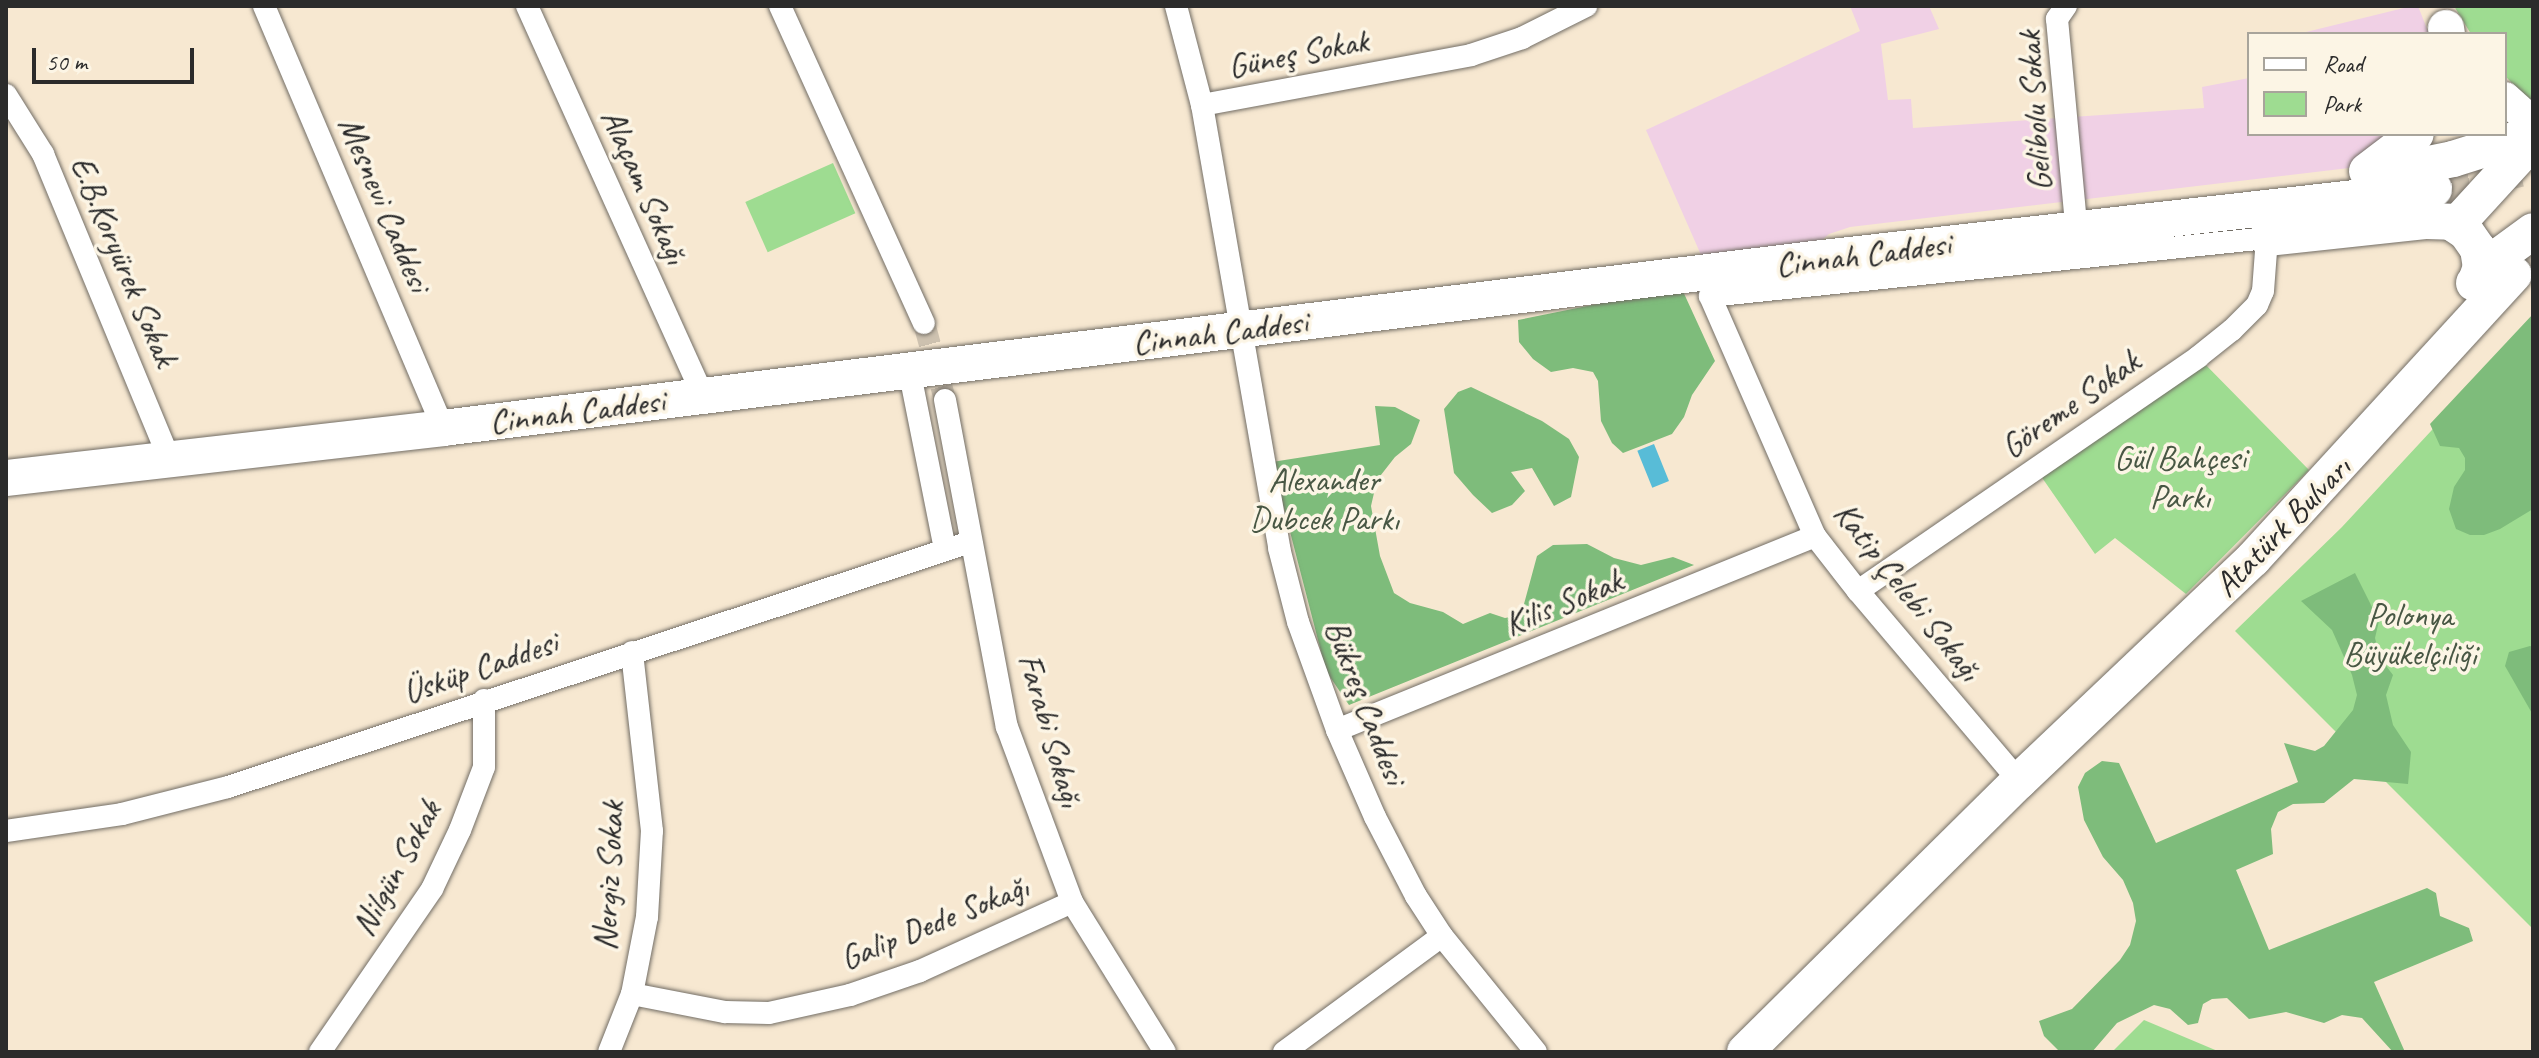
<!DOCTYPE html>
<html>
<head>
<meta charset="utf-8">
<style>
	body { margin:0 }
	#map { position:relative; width:2539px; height:1058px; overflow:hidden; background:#f7e8d1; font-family:Caveat,sans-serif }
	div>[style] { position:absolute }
	.built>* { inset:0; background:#f0d0e5 }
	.green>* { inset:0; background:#9edc91; transform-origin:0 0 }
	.forest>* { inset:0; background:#7ebc7b }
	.water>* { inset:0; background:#58bcd7; transform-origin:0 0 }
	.minor-tunnel>* { height:22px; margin-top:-11px; transform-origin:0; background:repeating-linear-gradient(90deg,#cec2b0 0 22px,transparent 0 33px) }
	.primary-tunnel>* { height:36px; margin-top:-18px; transform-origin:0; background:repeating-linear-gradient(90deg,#cec2b0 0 36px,transparent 0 54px) }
	.roads { filter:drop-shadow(0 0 2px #726d65) drop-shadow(0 0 2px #726d65) }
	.minor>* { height:22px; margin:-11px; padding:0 11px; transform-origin:11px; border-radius:11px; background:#fff }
	.secondary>* { height:32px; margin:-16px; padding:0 16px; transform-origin:16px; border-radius:16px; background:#fff }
	.primary>* { height:36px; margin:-18px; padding:0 18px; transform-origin:18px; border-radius:18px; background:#fff }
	span { translate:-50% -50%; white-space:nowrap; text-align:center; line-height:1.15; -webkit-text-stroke:7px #fcf5e5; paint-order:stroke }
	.street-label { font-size:34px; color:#2b2b2b }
	.park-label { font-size:34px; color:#485744 }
	.frame { position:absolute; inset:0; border:8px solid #2b2b2b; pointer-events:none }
	.legend { position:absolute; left:2247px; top:32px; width:260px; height:104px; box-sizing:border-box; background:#fcf5e5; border:2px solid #a8a49b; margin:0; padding:10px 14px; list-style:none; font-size:24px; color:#2b2b2b }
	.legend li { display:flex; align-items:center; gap:16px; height:40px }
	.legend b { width:40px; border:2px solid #a8a49b }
	.scale { position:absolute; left:32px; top:48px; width:162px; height:36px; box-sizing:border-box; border:4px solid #2b2b2b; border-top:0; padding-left:10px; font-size:24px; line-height:28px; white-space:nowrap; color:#2b2b2b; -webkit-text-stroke:6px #fcf5e5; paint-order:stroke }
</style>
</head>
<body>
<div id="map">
	<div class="built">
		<i style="clip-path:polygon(1850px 6px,1929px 6px,1939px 29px,1881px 44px,1888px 100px,1911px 99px,1913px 128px,2204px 108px,2202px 87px,2249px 78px,2249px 134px,2398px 134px,2349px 168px,1850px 227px,1829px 234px,1816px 245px,1705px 264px,1646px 130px,1860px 31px)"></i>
		<i style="clip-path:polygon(2412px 6px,2418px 6px,2429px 34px,2298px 34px)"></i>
	</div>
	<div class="green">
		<i style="clip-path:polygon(2454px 6px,2533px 6px,2533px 104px,2505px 76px,2505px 34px,2471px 34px)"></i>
		<i style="left:833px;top:163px;width:55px;height:96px;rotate:66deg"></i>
		<i style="clip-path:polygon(2533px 321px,2533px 929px,2235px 631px,2342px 527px)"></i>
		<i style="clip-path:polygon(2198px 357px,2309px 470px,2186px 594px,2115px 538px,2095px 554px,2036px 469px)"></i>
		<i style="clip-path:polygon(2144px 1020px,2220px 1052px,2112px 1052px)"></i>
	</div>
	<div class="forest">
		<i style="clip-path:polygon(1681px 287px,1715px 361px,1692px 395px,1684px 417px,1672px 434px,1623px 453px,1612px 443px,1601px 421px,1598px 381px,1593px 372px,1573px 368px,1551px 372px,1533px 359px,1519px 342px,1518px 320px)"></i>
		<i style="clip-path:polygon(2533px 314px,2533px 509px,2500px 529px,2484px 535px,2470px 535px,2456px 529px,2449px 509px,2454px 487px,2465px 470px,2465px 458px,2459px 448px,2440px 446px,2430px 424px)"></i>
		<i style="clip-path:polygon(1471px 387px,1542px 421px,1569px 439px,1579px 457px,1571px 497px,1554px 506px,1532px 468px,1511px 472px,1525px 491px,1512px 505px,1492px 513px,1473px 495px,1454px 473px,1444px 409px,1458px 392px)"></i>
		<i style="clip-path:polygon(1375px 406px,1395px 407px,1420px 420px,1411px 444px,1395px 457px,1377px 480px,1371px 506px,1380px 556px,1394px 593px,1410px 603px,1443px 612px,1463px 624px,1490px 613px,1505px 618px,1521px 615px,1537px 556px,1553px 545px,1587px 544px,1614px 558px,1641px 565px,1673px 557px,1694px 565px,1349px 705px,1326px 671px,1272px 462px,1380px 445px)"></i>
		<i style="clip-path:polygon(2355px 573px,2379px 621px,2375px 638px,2380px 658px,2393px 675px,2386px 695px,2393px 725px,2411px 752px,2408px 784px,2354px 779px,2324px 803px,2293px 804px,2278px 812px,2271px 829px,2273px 854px,2236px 870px,2269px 950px,2427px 888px,2436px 893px,2440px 916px,2469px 928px,2473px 941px,2374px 982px,2405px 1052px,2393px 1052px,2362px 1018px,2342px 1015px,2324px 1023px,2286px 1012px,2249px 1019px,2227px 998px,2212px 999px,2203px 1004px,2198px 1023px,2188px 1025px,2170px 1009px,2154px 1005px,2117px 1023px,2092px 1052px,2060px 1052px,2044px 1036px,2039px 1021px,2072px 1009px,2120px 960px,2130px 945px,2136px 921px,2133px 903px,2123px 880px,2103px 857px,2084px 820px,2078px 787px,2085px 773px,2102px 761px,2119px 763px,2156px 843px,2298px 782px,2284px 743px,2315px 751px,2324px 746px,2353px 710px,2357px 695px,2352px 675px,2332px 630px,2301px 601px)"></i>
		<i style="clip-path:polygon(2530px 646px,2533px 647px,2533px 715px,2505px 666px,2509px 652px)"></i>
	</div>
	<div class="water">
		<i style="left:1654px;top:444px;width:40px;height:18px;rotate:68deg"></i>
	</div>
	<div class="minor-tunnel">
		<i style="left:924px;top:323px;width:80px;rotate:74.7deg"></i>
	</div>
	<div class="primary-tunnel">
		<i style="left:2434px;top:189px;width:88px;rotate:-13.1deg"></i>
		<i style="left:2514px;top:274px;width:26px;rotate:-43deg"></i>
	</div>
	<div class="roads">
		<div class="minor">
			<i style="left:264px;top:6px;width:458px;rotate:67deg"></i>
			<i style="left:527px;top:6px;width:426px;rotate:65.7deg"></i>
			<i style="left:780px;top:6px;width:348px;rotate:65.6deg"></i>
			<i style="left:1176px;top:6px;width:102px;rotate:75.3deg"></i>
			<i style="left:1202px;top:105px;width:450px;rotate:80.1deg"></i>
			<i style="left:1279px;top:548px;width:76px;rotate:75.6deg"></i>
			<i style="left:1298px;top:622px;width:115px;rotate:70.1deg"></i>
			<i style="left:1337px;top:730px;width:95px;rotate:66.4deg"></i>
			<i style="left:1375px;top:817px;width:89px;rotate:62.6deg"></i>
			<i style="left:1416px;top:896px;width:48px;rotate:57deg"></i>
			<i style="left:1442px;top:936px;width:149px;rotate:51deg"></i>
			<i style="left:2066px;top:6px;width:16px;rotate:125deg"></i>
			<i style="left:2057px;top:19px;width:195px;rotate:84.7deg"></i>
			<i style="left:6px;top:95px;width:70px;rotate:57.9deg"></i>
			<i style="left:43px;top:154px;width:329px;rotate:67.5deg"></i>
			<i style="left:1202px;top:105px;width:274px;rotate:-10.5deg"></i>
			<i style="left:1471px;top:55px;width:54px;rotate:-18.4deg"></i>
			<i style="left:1522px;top:38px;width:72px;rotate:-26.6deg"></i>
			<i style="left:909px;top:369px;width:184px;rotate:78.7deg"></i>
			<i style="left:945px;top:400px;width:333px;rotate:79.3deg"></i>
			<i style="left:1007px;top:727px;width:187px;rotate:69.6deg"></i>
			<i style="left:1072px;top:902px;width:176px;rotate:58.2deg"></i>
			<i style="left:1858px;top:591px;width:413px;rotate:-34.5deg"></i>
			<i style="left:2198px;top:357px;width:43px;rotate:-38.5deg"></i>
			<i style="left:2232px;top:330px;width:35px;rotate:-45deg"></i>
			<i style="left:2257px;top:305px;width:15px;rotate:-67deg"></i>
			<i style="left:2263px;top:291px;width:53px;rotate:-85.7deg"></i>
			<i style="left:2267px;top:238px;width:560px;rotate:174.06deg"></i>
			<i style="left:1710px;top:296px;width:262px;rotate:66.4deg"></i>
			<i style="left:1815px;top:536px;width:70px;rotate:52deg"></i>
			<i style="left:1858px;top:591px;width:249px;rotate:49.7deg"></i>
			<i style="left:1337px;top:730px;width:516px;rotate:-22.09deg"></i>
			<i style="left:6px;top:831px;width:117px;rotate:-8.3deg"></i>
			<i style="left:122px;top:814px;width:109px;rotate:-14.3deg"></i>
			<i style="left:228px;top:787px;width:781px;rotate:-18.27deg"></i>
			<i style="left:632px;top:994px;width:95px;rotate:11deg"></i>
			<i style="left:725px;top:1012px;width:44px;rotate:1.3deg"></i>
			<i style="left:769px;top:1013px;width:83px;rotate:-12.5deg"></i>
			<i style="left:850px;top:995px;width:74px;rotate:-18.9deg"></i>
			<i style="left:920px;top:971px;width:167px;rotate:-24.4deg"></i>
			<i style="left:320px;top:1052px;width:198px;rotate:-55.5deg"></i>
			<i style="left:432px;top:889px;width:65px;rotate:-64.6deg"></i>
			<i style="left:460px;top:830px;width:67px;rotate:-69.1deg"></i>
			<i style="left:484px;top:767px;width:67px;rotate:-90deg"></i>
			<i style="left:609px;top:1052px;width:62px;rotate:-68.4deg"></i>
			<i style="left:632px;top:994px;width:78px;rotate:-79deg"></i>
			<i style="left:647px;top:917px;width:86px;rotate:-86.7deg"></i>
			<i style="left:652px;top:831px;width:180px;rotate:-96.4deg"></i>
			<i style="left:1284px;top:1052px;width:196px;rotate:-36.3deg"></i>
		</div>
		<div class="secondary">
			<i style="left:2505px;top:98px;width:38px;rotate:42deg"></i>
		</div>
		<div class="primary">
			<i style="left:2446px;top:28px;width:6px;rotate:81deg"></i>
			<i style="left:2367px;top:171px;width:61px;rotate:-37.1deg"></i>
			<i style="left:2385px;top:173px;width:69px;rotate:-11.6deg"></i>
			<i style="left:2453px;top:159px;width:84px;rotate:-17.4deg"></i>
			<i style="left:2456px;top:225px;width:114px;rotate:-47.5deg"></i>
			<i style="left:2267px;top:238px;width:161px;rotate:-6.1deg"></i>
			<i style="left:2427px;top:221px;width:24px;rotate:2deg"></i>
			<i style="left:2451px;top:222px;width:18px;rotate:34deg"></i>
			<i style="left:2466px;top:232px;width:21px;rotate:55deg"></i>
			<i style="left:2478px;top:249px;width:18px;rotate:81deg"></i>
			<i style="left:2481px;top:267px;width:15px;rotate:110deg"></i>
			<i style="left:2474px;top:283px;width:37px;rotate:-47deg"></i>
			<i style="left:2499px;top:256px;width:42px;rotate:-36.3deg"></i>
			<i style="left:6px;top:478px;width:440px;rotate:-6.5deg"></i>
			<i style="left:443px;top:428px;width:1381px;rotate:-7.03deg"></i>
			<i style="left:1814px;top:259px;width:624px;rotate:-6.44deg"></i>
			<i style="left:1745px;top:1052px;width:385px;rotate:-44.7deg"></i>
			<i style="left:2019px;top:781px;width:323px;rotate:-43.5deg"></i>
			<i style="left:2253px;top:559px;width:386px;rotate:-47.5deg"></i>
		</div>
	</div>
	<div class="street-label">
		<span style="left:1298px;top:53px;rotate:-11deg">Güneş Sokak</span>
		<span style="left:2034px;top:111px;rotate:-94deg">Gelibolu Sokak</span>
		<span style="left:645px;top:186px;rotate:66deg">Alaçam Sokağı</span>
		<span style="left:385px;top:204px;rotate:67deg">Mesnevi Caddesi</span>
		<span style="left:1863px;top:254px;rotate:-7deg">Cinnah Caddesi</span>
		<span style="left:124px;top:261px;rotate:67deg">E.B.Koryürek Sokak</span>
		<span style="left:1220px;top:332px;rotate:-7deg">Cinnah Caddesi</span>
		<span style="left:2070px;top:404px;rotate:-35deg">Göreme Sokak</span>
		<span style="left:577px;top:411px;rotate:-7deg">Cinnah Caddesi</span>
		<span style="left:2282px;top:526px;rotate:-46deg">Atatürk Bulvarı</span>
		<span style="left:1908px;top:591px;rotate:52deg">Katip Çelebi Sokağı</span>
		<span style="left:1563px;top:602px;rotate:-22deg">Kilis Sokak</span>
		<span style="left:480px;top:667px;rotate:-19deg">Üsküp Caddesi</span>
		<span style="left:1366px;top:702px;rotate:69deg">Bükreş Caddesi</span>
		<span style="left:1051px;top:730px;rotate:74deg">Farabi Sokağı</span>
		<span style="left:396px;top:868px;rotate:-61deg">Nilgün Sokak</span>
		<span style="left:608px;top:876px;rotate:-87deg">Nergiz Sokak</span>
		<span style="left:934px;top:922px;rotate:-22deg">Galip Dede Sokağı</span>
	</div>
	<div class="park-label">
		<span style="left:2180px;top:477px">Gül Bahçesi<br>Parkı</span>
		<span style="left:1324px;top:499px">Alexander<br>Dubcek Parkı</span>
		<span style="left:2410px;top:634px">Polonya<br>Büyükelçiliği</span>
	</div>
	<div class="frame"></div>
	<ul class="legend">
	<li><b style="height:10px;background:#fff"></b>Road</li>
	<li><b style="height:22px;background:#9edc91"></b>Park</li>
	</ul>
	<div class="scale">50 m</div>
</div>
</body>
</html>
